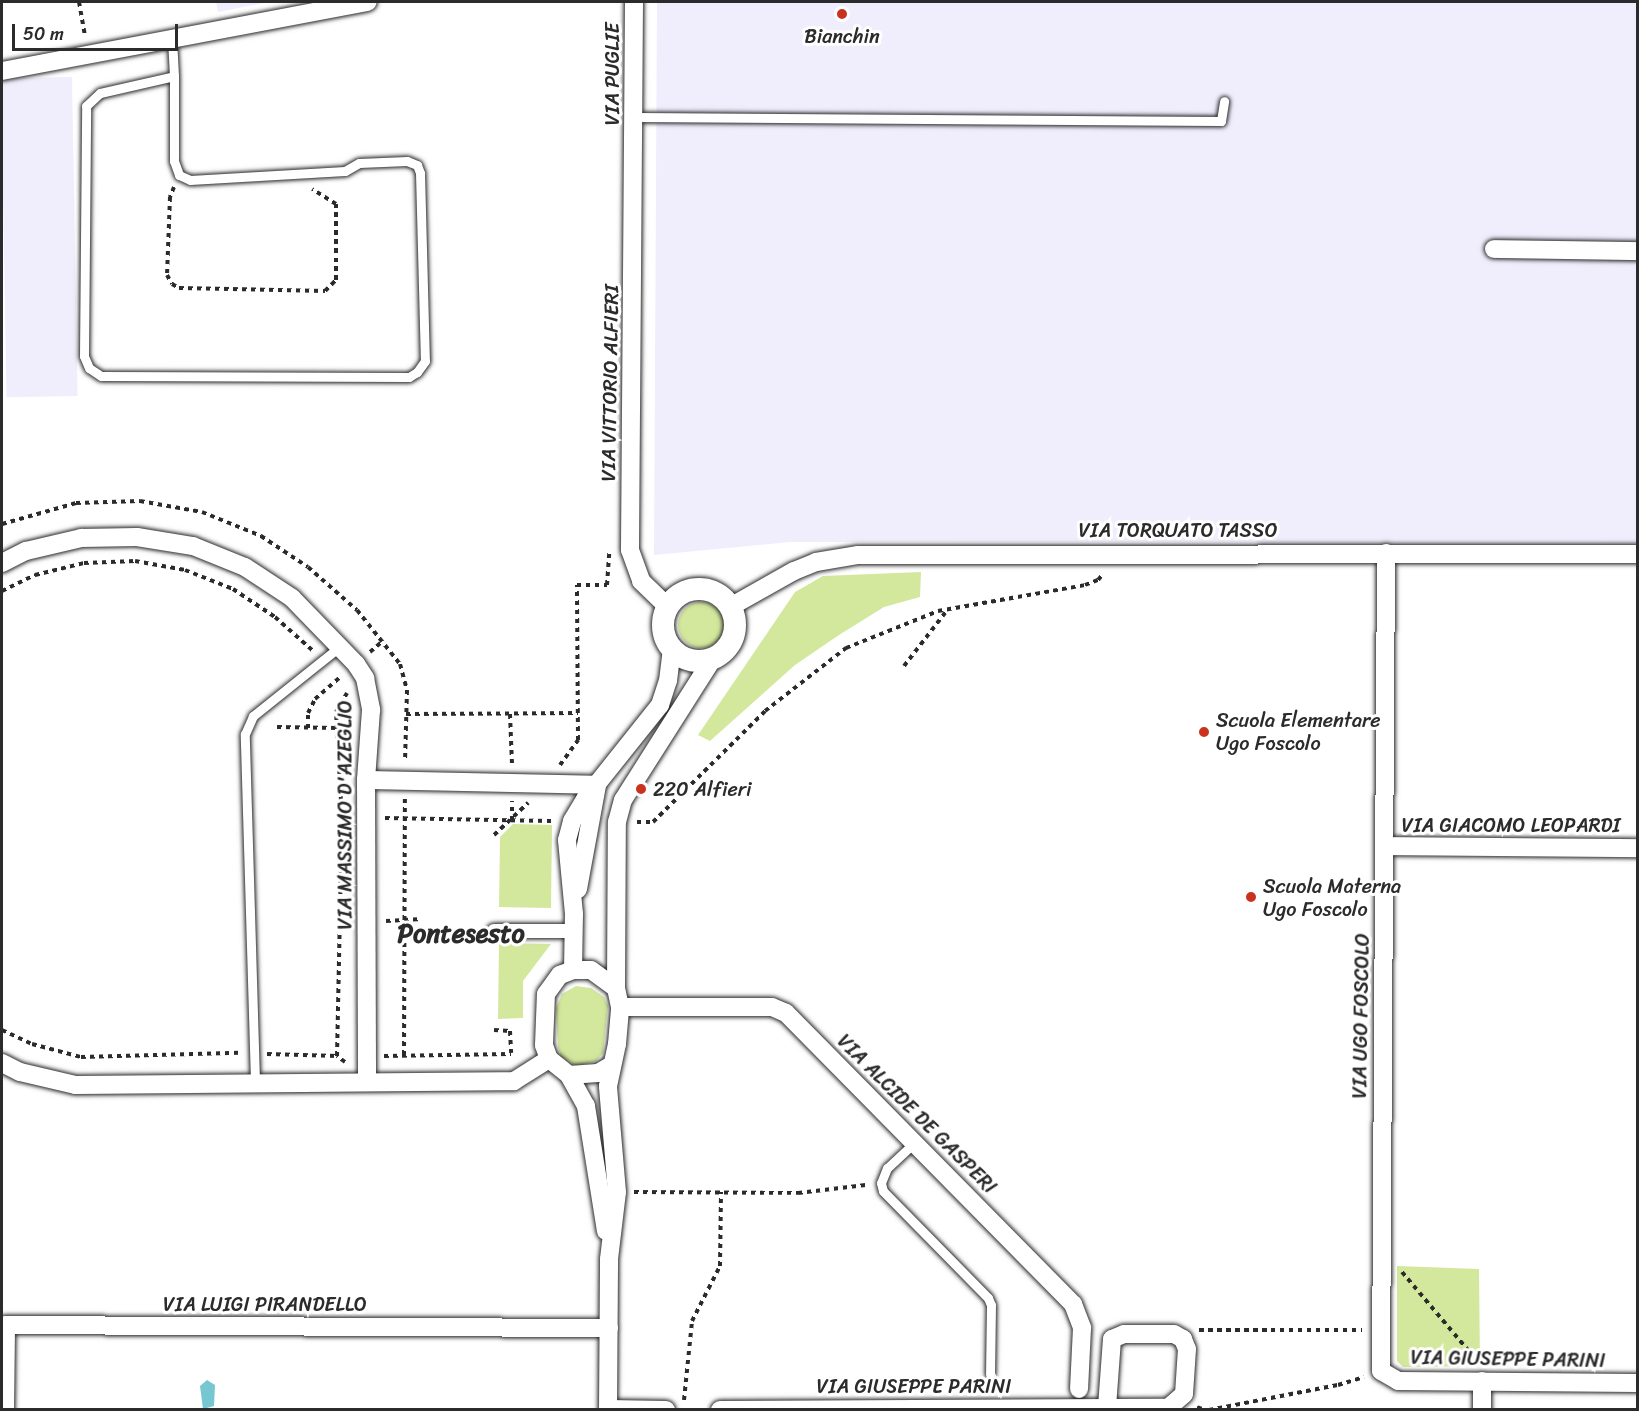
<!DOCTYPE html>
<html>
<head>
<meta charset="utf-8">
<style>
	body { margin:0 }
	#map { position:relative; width:1639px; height:1411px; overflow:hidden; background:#fff; font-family:Sriracha,sans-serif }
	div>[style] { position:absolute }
	.built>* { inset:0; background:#f0edfd; transform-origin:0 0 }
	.green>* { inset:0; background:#d3e89d }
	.round { border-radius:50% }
	.water>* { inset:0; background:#77c7d2 }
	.path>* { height:4px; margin-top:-2px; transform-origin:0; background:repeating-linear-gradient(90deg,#2b2b2b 0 4.5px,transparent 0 9px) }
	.roads { filter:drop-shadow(0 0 2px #2b2b2b) drop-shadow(0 0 2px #2b2b2b) }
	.service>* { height:9px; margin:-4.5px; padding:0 4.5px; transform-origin:4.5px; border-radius:4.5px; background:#fff }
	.pedestrian>* { height:14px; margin:-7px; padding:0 7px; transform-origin:7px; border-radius:7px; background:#fff }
	.minor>* { height:18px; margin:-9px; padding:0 9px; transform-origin:9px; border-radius:9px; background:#fff }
	.tertiary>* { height:22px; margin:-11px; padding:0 11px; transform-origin:11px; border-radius:11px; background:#fff }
	.tertiary>.ring { margin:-11px; padding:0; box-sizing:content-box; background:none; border:22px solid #fff; border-radius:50% }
	.dots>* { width:16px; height:16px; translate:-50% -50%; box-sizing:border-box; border:3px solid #fff; border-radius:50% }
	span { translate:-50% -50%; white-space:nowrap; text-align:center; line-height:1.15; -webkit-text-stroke:6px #fff; paint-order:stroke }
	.poi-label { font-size:20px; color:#2b2b2b }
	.left { translate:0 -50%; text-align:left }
	.street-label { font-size:20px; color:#2b2b2b }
	.district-label { font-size:26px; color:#2b2b2b; font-weight:700 }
	.frame { position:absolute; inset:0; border:3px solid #2b2b2b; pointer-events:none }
	.scale { position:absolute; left:12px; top:24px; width:166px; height:27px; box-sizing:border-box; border:3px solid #2b2b2b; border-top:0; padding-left:8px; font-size:18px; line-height:21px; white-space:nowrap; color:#2b2b2b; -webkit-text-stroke:4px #fff; paint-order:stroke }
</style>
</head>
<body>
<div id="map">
	<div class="built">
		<i style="clip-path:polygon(216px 2px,269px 2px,218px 12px)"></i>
		<i style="clip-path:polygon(657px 2px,1637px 2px,1637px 543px,790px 542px,654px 555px)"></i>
		<i style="left:72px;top:77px;width:319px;height:71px;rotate:89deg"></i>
	</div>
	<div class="green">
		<i style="clip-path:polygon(921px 572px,920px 597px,884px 607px,839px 635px,795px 665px,710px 741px,698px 735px,795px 592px,823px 576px)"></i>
		<i class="round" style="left:678px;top:602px;width:46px;height:46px"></i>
		<i style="clip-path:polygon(513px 824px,552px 825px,551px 908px,499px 907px,500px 837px)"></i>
		<i style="clip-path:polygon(499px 943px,551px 944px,523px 981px,523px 1018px,498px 1019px)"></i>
		<i style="clip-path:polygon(576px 986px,591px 988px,604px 997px,608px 1006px,603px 1053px,596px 1061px,577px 1066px,561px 1057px,558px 1047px,556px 1008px,562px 994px)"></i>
		<i style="clip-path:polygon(1397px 1266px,1479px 1269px,1480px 1366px,1403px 1367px,1397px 1361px)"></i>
	</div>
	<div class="water">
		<i style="clip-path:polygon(207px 1380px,215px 1385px,214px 1406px,203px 1409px,200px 1386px)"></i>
	</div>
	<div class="path">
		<i style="left:79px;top:2px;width:35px;rotate:80deg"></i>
		<i style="left:174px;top:187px;width:11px;rotate:112deg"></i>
		<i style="left:170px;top:197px;width:78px;rotate:92.2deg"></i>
		<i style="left:167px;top:275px;width:10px;rotate:61deg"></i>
		<i style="left:172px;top:284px;width:8px;rotate:30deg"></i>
		<i style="left:179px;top:288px;width:146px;rotate:1.2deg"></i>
		<i style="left:325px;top:291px;width:16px;rotate:-45deg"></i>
		<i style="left:336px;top:280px;width:76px;rotate:-90deg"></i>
		<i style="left:336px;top:204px;width:28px;rotate:-148deg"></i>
		<i style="left:2px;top:524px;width:77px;rotate:-15.8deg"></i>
		<i style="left:76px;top:503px;width:64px;rotate:-1.8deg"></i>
		<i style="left:140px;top:501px;width:63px;rotate:10.1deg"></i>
		<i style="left:202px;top:512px;width:64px;rotate:22.1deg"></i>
		<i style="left:261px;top:536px;width:56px;rotate:33.4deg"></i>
		<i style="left:308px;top:567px;width:65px;rotate:41.3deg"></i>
		<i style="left:357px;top:610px;width:69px;rotate:51.5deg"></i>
		<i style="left:400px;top:664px;width:27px;rotate:75deg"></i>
		<i style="left:407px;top:690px;width:71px;rotate:91.6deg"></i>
		<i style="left:2px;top:591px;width:37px;rotate:-26deg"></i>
		<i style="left:35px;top:575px;width:50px;rotate:-13.8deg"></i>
		<i style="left:84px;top:563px;width:51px;rotate:-2.2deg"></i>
		<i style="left:135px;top:561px;width:51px;rotate:10.2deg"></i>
		<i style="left:185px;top:570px;width:52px;rotate:21.6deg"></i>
		<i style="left:233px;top:589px;width:50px;rotate:33.7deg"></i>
		<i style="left:275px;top:617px;width:50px;rotate:41.7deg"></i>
		<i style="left:370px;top:652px;width:18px;rotate:-41deg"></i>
		<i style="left:904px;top:666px;width:72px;rotate:-52.3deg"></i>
		<i style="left:406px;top:714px;width:172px;rotate:-0.3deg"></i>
		<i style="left:510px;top:714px;width:49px;rotate:87.7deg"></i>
		<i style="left:277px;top:727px;width:60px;rotate:1deg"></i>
		<i style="left:308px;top:728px;width:15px;rotate:-90deg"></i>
		<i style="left:308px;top:713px;width:16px;rotate:-63deg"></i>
		<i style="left:315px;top:699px;width:35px;rotate:-41deg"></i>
		<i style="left:560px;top:765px;width:31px;rotate:-54deg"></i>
		<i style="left:578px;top:740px;width:155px;rotate:-90.4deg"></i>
		<i style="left:577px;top:585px;width:30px"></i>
		<i style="left:607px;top:585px;width:32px;rotate:-86deg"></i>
		<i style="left:385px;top:818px;width:166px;rotate:1deg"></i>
		<i style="left:512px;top:820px;width:19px;rotate:-90deg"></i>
		<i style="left:637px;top:822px;width:16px"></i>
		<i style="left:653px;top:822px;width:158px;rotate:-44.7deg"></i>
		<i style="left:765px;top:711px;width:103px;rotate:-37.9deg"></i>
		<i style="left:846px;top:648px;width:99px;rotate:-21.9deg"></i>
		<i style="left:938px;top:611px;width:149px;rotate:-10deg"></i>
		<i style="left:1085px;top:585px;width:14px;rotate:-21deg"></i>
		<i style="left:1098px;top:580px;width:8px;rotate:-50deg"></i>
		<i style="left:494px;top:835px;width:47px;rotate:-43.3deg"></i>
		<i style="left:386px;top:921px;width:36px;rotate:-3deg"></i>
		<i style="left:2px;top:1030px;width:33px;rotate:25deg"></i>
		<i style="left:32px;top:1044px;width:51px;rotate:14.9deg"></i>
		<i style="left:81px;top:1057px;width:158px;rotate:-1.5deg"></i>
		<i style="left:494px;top:1030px;width:16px;rotate:4deg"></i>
		<i style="left:510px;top:1031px;width:22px;rotate:87deg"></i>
		<i style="left:267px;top:1054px;width:71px;rotate:1.6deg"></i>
		<i style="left:404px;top:1055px;width:256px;rotate:-89.8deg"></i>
		<i style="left:384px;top:1056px;width:127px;rotate:-0.9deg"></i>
		<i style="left:345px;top:1062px;width:10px;rotate:-143deg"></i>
		<i style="left:337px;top:1056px;width:237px;rotate:-88.8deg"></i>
		<i style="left:342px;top:819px;width:107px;rotate:-93.2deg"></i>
		<i style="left:336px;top:712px;width:22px;rotate:-60deg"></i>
		<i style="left:634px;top:1192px;width:164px;rotate:0.3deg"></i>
		<i style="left:798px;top:1193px;width:68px;rotate:-6.7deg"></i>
		<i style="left:1402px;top:1272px;width:118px;rotate:49.8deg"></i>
		<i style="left:1199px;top:1330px;width:163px"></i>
		<i style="left:684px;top:1400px;width:79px;rotate:-84.2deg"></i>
		<i style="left:692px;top:1321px;width:62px;rotate:-63deg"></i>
		<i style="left:720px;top:1266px;width:74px;rotate:-89.2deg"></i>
		<i style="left:1197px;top:1407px;width:9px;rotate:21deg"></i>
		<i style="left:1209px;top:1410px;width:131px;rotate:-11deg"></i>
		<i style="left:1338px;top:1385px;width:27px;rotate:-17deg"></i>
	</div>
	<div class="roads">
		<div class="service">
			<i style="left:172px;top:38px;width:38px;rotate:87deg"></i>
			<i style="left:174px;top:76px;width:85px;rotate:90deg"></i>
			<i style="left:174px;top:161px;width:15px;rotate:70deg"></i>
			<i style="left:179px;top:175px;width:12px;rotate:24deg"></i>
			<i style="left:190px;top:180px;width:155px;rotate:-3.3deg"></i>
			<i style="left:345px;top:171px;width:16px;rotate:-30deg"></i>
			<i style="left:359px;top:163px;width:48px;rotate:-2.4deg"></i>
			<i style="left:407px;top:161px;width:11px;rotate:22deg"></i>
			<i style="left:417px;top:165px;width:9px;rotate:69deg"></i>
			<i style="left:420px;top:173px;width:188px;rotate:88.5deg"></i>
			<i style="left:425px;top:361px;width:14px;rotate:126deg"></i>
			<i style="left:417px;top:372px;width:9px;rotate:148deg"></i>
			<i style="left:409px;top:377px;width:308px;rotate:-179.8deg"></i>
			<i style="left:101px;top:376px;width:14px;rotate:-146deg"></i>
			<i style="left:89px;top:368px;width:13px;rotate:-113deg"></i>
			<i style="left:84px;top:356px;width:250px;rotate:-89.5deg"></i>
			<i style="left:86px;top:106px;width:19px;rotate:-43deg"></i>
			<i style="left:100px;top:93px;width:76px;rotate:-12.9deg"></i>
			<i style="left:636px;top:117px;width:585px;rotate:0.39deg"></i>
			<i style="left:1221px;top:121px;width:20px;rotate:-81deg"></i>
			<i style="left:255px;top:1081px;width:347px;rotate:-91.7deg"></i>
			<i style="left:245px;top:734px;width:20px;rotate:-66deg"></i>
			<i style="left:253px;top:716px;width:110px;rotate:-38.7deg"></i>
			<i style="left:914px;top:1143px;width:37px;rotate:137deg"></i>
			<i style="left:887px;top:1168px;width:16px;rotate:112deg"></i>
			<i style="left:881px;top:1183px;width:8px;rotate:76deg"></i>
			<i style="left:883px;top:1191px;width:150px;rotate:45.5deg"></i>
			<i style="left:988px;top:1298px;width:8px;rotate:67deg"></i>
			<i style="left:991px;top:1305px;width:69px;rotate:90.8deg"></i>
		</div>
		<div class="pedestrian">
			<i style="left:494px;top:931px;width:80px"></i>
		</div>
		<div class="minor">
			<i style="left:634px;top:2px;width:548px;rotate:90.42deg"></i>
			<i style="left:630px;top:550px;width:33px;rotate:70deg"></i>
			<i style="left:641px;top:581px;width:37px;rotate:44deg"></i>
			<i style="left:2px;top:71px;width:372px;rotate:-10.7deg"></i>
			<i style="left:1494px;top:249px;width:144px;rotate:0.8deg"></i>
			<i style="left:1386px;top:553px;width:818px;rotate:90.35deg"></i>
			<i style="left:1381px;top:1371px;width:20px;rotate:30deg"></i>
			<i style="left:1398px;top:1381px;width:240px;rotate:0.5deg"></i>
			<i style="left:2px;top:563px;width:27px;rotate:-27deg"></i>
			<i style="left:26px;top:551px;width:57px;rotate:-13.3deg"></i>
			<i style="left:81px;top:538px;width:56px;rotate:-1deg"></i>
			<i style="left:137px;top:537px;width:57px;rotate:9.1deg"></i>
			<i style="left:193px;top:546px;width:56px;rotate:22deg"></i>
			<i style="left:245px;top:567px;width:56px;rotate:33.4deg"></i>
			<i style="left:292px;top:598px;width:92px;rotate:45.9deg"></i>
			<i style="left:356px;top:664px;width:17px;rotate:57deg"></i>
			<i style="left:365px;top:678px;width:33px;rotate:79deg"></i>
			<i style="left:371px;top:710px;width:70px;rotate:94.1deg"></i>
			<i style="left:366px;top:780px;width:301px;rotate:89.8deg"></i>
			<i style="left:730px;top:607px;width:73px;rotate:-29.4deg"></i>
			<i style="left:794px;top:571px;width:24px;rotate:-22deg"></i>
			<i style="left:816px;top:562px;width:43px;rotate:-9.5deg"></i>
			<i style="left:858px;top:555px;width:780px;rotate:-0.07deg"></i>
			<i style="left:366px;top:780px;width:231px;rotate:1.2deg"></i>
			<i style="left:1385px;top:846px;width:253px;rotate:0.5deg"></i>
			<i style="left:578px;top:889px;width:106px;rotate:-79.6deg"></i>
			<i style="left:573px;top:970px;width:56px;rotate:-89deg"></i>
			<i style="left:574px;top:914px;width:74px;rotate:-95.4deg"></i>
			<i style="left:567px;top:840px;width:20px;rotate:-75deg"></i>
			<i style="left:572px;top:821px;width:26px;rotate:-59deg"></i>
			<i style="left:585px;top:799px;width:120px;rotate:-51.4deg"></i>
			<i style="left:660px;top:705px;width:25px;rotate:-72deg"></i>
			<i style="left:668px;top:681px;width:32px;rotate:-83deg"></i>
			<i style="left:620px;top:1007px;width:152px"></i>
			<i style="left:772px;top:1007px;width:15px;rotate:23deg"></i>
			<i style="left:786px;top:1013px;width:409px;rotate:45.4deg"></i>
			<i style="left:1073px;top:1304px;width:26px;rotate:69deg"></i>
			<i style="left:1082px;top:1328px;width:61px;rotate:92.8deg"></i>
			<i style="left:2px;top:1063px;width:20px;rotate:27deg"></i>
			<i style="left:20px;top:1072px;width:57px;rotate:13.1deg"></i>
			<i style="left:76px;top:1085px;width:438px;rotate:-0.5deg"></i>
			<i style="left:514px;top:1081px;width:41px;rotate:-32.2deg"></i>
			<i style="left:569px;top:1075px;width:29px;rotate:-4deg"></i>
			<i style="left:598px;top:1073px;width:14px;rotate:-30deg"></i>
			<i style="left:606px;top:1231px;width:127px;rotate:-99.1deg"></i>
			<i style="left:586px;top:1106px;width:35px;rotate:-119deg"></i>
			<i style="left:569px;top:1075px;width:26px;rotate:-141deg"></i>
			<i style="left:549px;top:1059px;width:15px;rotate:-110deg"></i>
			<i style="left:544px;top:1045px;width:51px;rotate:-87.8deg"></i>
			<i style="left:546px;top:994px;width:24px;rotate:-54deg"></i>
			<i style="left:560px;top:975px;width:14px;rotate:-21deg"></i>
			<i style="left:573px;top:970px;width:18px"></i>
			<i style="left:591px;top:970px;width:31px;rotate:36deg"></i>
			<i style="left:1482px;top:1381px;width:29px;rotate:90deg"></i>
			<i style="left:608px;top:1409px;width:58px;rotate:1deg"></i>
			<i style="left:5px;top:1410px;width:85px;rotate:-89.3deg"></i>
			<i style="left:6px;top:1325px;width:603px;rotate:0.29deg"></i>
			<i style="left:608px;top:1410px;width:151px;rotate:-89.6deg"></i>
			<i style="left:609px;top:1259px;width:67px;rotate:-83.2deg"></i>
			<i style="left:617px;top:1192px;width:106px;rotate:-94.9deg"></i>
			<i style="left:608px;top:1086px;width:43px;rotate:-77.9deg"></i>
			<i style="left:617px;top:1044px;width:37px;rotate:-85deg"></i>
			<i style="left:620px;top:1007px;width:19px;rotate:-102deg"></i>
			<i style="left:616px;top:988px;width:166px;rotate:-89.7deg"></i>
			<i style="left:617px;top:822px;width:23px;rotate:-75deg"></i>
			<i style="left:623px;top:800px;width:166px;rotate:-57.6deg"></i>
			<i style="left:720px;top:1410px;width:448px;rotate:-0.3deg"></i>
			<i style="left:1168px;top:1408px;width:21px;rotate:-41deg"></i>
			<i style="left:1184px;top:1394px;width:45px;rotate:-86.2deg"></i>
			<i style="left:1187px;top:1349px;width:11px;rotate:-112deg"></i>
			<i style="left:1183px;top:1339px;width:10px;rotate:-151deg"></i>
			<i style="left:1174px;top:1334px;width:50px;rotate:180deg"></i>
			<i style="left:1124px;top:1334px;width:13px;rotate:157deg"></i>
			<i style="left:1112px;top:1339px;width:68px;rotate:94.2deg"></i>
		</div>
		<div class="tertiary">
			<i class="ring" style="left:663px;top:589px;width:50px;height:50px"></i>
		</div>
	</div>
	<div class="dots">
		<i style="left:842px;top:14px;background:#c8321e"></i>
		<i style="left:1204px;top:732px;background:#c8321e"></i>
		<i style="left:641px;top:789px;background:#c8321e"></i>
		<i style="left:1251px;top:897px;background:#c8321e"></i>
	</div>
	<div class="poi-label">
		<span style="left:842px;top:36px">Bianchin</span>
		<span class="left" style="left:1216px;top:732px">Scuola Elementare<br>Ugo Foscolo</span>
		<span class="left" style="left:653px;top:789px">220 Alfieri</span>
		<span class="left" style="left:1263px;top:898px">Scuola Materna<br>Ugo Foscolo</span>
	</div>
	<div class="street-label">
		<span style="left:612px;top:74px;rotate:-90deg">VIA PUGLIE</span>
		<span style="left:610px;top:383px;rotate:-89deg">VIA VITTORIO ALFIERI</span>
		<span style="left:1178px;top:530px">VIA TORQUATO TASSO</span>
		<span style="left:345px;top:815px;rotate:-90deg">VIA MASSIMO D'AZEGLIO</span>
		<span style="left:1511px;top:825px">VIA GIACOMO LEOPARDI</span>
		<span style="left:1361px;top:1016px;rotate:-89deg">VIA UGO FOSCOLO</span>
		<span style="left:917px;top:1114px;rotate:45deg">VIA ALCIDE DE GASPERI</span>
		<span style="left:265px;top:1304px">VIA LUIGI PIRANDELLO</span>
		<span style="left:1508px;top:1359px;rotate:1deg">VIA GIUSEPPE PARINI</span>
		<span style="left:914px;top:1386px">VIA GIUSEPPE PARINI</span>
	</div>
	<div class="district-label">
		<span style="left:461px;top:934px">Pontesesto</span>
	</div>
	<div class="frame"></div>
	<div class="scale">50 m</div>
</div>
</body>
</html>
